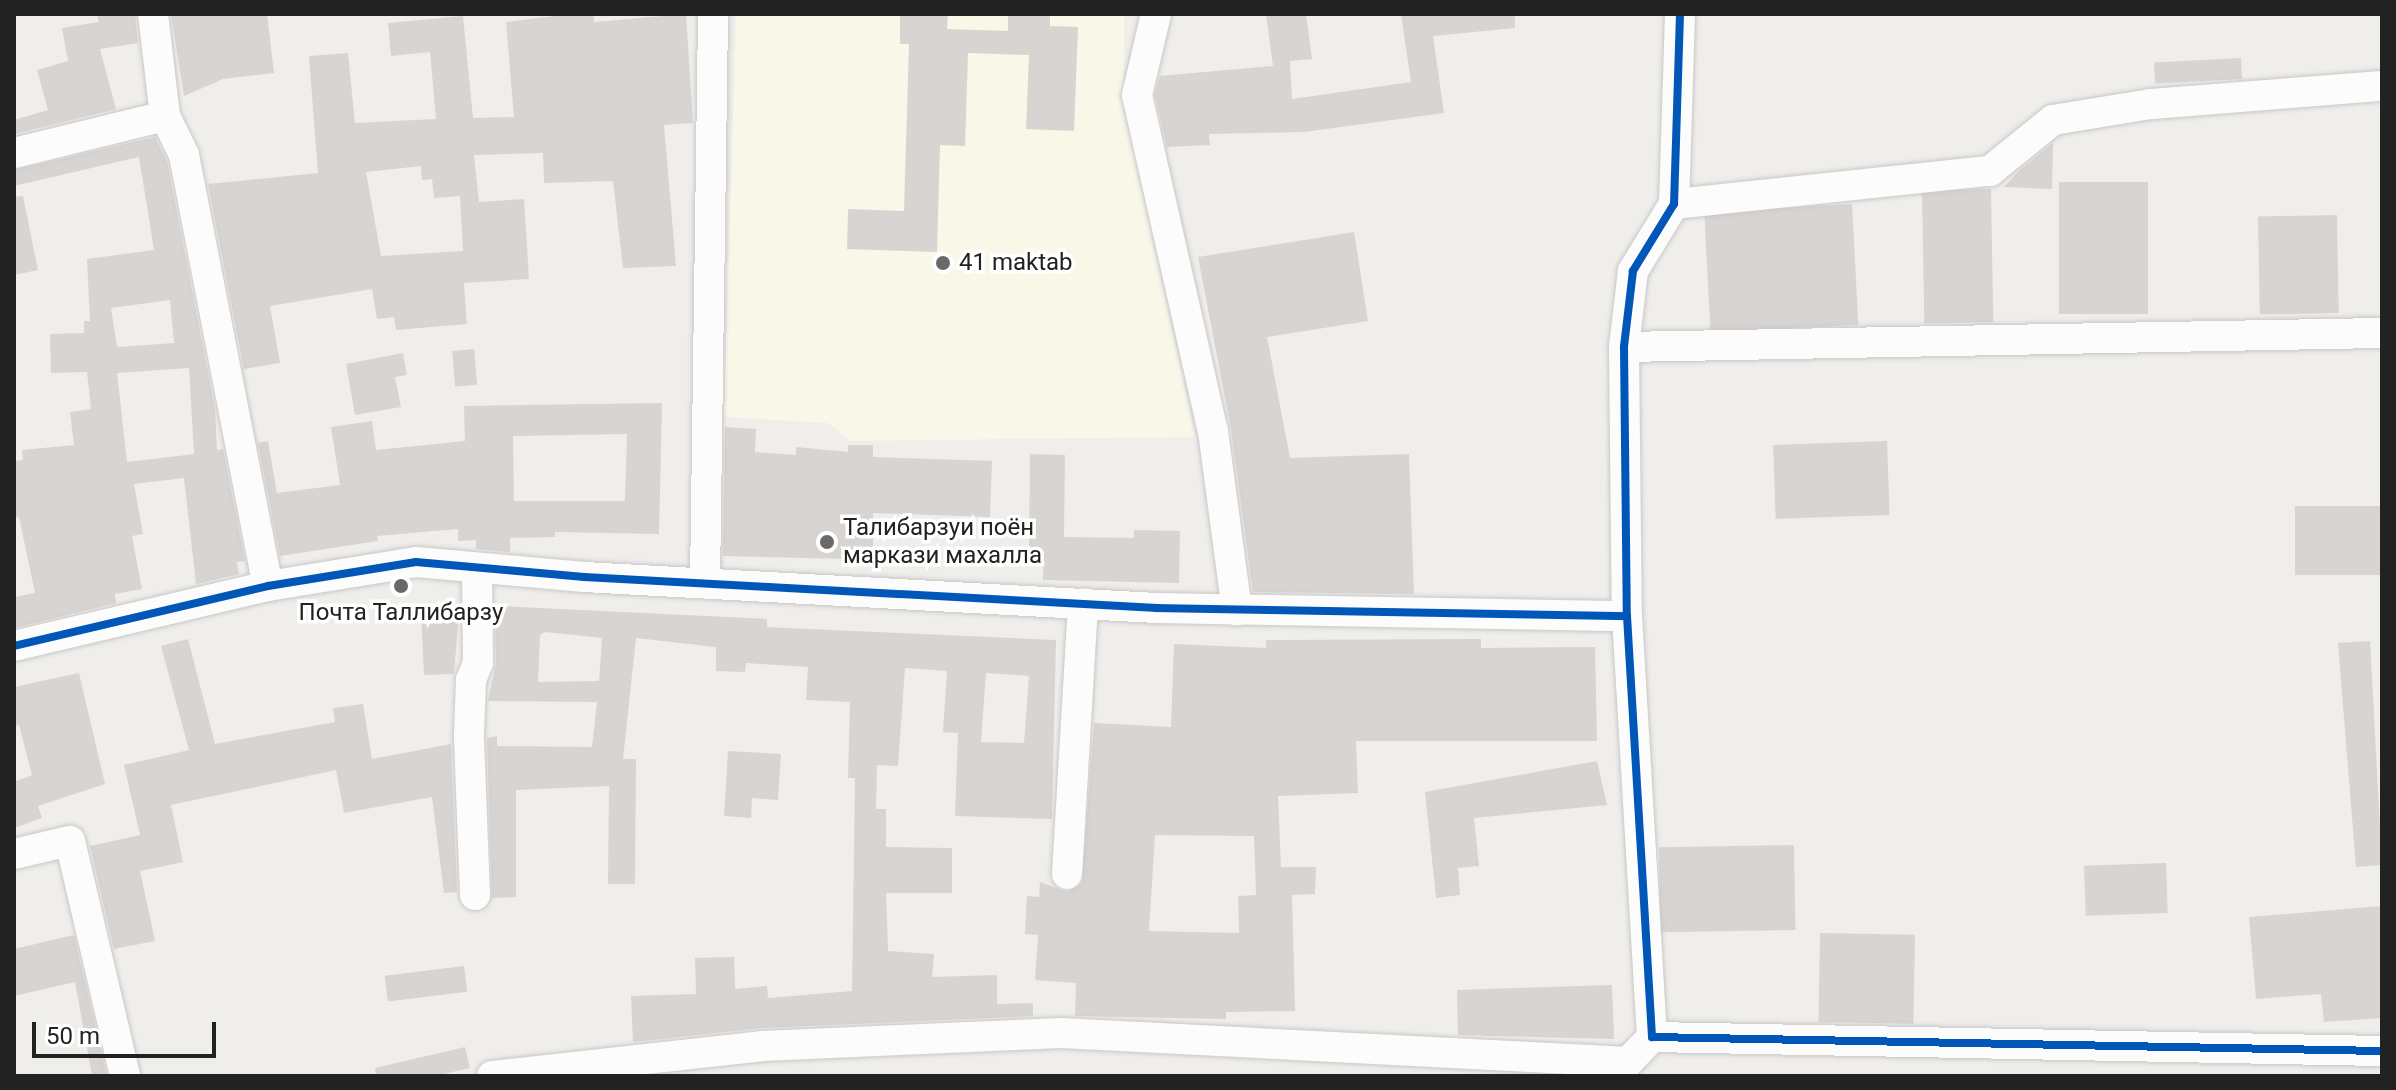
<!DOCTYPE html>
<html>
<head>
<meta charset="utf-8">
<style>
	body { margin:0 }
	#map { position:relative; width:2396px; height:1090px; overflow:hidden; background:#f0eeeb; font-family:Roboto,sans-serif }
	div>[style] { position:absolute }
	.education>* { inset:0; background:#f8f7e8 }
	.building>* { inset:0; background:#d7d4d2; transform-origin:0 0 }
	.roads { filter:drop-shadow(0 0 2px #c9c8c7) drop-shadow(0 0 2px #c9c8c7) }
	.minor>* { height:30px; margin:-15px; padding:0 15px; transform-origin:15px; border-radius:15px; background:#fdfcfc }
	.cycleway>* { height:8px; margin:-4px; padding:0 4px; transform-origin:4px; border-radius:4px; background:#0057b8 }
	.dots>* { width:22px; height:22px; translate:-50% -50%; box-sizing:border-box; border:4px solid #fff; border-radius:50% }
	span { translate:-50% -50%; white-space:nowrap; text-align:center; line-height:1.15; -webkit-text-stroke:7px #fff; paint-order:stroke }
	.poi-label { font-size:24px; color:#222 }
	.left { translate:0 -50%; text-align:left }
	.frame { position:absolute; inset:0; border:16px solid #222; pointer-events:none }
	.scale { position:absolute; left:32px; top:1022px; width:184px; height:36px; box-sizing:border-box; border:4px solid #222; border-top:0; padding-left:10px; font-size:24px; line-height:28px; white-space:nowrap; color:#222; -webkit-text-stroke:6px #fff; paint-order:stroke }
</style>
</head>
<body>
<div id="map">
	<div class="education">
		<i style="clip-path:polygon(736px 14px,1124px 14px,1124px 110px,1195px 437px,851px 441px,828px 423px,724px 417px)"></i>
	</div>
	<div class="building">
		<i style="clip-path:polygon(97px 14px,135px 14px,138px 43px,100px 49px,116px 109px,14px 134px,14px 120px,48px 110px,37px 70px,68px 61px,62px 28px,99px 22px)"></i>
		<i style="clip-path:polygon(171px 14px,267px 14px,274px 73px,223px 79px,184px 96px)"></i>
		<i style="clip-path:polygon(evenodd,571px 14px,593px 14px,594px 22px,686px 14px,693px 123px,664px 125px,676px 266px,623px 268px,613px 181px,544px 183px,543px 153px,474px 155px,479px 202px,524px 199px,529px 279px,464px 283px,467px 324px,396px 330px,394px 317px,377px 319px,372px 289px,270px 306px,280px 363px,244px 369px,208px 184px,318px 173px,309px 56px,348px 53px,355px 123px,436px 119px,430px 52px,391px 56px,388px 23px,463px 16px,473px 118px,514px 117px,506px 22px,571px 14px,421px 166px,422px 180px,432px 179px,434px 198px,460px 196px,463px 251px,381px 256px,366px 172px,421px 166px)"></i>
		<i style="clip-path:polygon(900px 14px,948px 14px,947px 29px,1008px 31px,1008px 14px,1050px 14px,1050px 26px,1078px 27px,1074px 131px,1026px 129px,1029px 55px,968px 53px,965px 146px,940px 145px,937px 252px,847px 249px,848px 209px,904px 211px,909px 44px,900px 44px)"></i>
		<i style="clip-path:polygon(1266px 14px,1306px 14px,1312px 59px,1290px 61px,1292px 99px,1411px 82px,1401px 14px,1515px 14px,1515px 28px,1433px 36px,1444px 113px,1304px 132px,1209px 134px,1210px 145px,1167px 147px,1155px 95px,1160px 76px,1273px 66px)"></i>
		<i style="left:2241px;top:58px;width:21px;height:87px;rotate:87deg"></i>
		<i style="clip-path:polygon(evenodd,155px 137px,167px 161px,215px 409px,217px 450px,223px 449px,245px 561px,237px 562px,239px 574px,196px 584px,184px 478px,134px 484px,143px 534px,132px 536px,142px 589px,115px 594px,116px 603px,14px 628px,14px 597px,35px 593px,19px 517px,14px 518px,14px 461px,23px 460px,22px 450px,74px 445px,70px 412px,91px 409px,87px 372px,51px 373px,50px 334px,84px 333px,84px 321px,90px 321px,87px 259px,154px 250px,139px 157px,14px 186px,14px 170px,155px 137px,170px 300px,174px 343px,117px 347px,111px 308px,170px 300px,155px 137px,189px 368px,194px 454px,127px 462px,117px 373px,189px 368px)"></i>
		<i style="clip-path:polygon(2053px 143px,2052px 189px,2004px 187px,2019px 171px)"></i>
		<i style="left:2059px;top:182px;width:89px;height:132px"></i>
		<i style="left:1991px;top:189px;width:133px;height:69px;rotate:89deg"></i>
		<i style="clip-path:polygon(23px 196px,38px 270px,14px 275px,14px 197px)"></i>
		<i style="left:1852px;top:204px;width:121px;height:148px;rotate:87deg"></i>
		<i style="left:2337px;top:215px;width:98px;height:79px;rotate:89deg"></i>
		<i style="clip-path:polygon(1354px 232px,1368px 321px,1267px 337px,1290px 458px,1409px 454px,1414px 594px,1253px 592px,1231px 429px,1198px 257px)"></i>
		<i style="left:474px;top:349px;width:36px;height:22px;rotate:85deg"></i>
		<i style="clip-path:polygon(403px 353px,407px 375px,395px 377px,401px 407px,355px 415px,346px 364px)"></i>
		<i style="clip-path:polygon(evenodd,662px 403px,659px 534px,555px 532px,555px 537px,510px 538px,510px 552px,476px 549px,476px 540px,458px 541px,458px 529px,377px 536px,378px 541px,280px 556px,258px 443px,268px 441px,277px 493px,340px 485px,331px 427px,372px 421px,376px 450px,465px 441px,464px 406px,662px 403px,627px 434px,625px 501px,514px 501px,513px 436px,627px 434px)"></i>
		<i style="clip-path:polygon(725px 427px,756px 429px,755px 452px,796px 455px,796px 447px,848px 452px,848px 445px,873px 445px,873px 457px,992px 461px,990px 517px,873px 513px,873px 565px,848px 565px,848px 559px,723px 556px)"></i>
		<i style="left:1887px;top:441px;width:74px;height:114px;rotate:88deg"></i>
		<i style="clip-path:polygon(1030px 454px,1065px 455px,1064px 537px,1134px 538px,1134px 530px,1180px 531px,1179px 583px,1043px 580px,1044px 552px,1029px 552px)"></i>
		<i style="left:2382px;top:506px;width:69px;height:87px;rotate:90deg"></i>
		<i style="clip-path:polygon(evenodd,495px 606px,767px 619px,767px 627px,786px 628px,1056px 640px,1052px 819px,955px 816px,958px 733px,943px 732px,947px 671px,905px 668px,898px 766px,877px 765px,876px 809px,886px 809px,886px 847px,952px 848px,952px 893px,886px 893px,888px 951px,934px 954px,932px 977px,997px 975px,997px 1004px,1033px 1003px,1033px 1016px,761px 1028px,633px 1042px,631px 996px,696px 994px,695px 958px,734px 957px,735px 989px,767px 986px,768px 998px,852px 991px,855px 778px,848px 778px,850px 702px,806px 700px,808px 667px,746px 663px,745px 672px,716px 671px,716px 647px,636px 638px,623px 759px,636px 759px,635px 884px,608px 884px,609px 786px,516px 790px,516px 897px,492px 898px,487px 738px,497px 736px,497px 746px,592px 747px,597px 702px,488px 701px,496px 663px,495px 606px,545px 632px,602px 638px,599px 681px,538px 682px,540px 635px,545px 632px,495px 606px,986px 673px,1029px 676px,1024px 743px,981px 742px,986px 673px)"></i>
		<i style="clip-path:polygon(459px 612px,454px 674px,424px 675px,421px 614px)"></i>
		<i style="clip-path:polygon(188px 639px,215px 744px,335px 722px,333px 708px,363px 704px,372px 759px,451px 744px,457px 892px,444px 893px,432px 797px,344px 813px,336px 770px,171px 805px,183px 862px,140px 871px,155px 941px,114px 949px,90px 846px,140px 835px,124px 765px,189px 750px,161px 646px)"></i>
		<i style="clip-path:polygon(evenodd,1481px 639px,1481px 648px,1595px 647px,1597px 741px,1356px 741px,1358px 793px,1278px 796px,1281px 867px,1316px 867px,1315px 894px,1292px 895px,1295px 1011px,1226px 1012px,1226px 1019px,1075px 1016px,1076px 983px,1035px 980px,1038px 935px,1025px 934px,1027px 896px,1039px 897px,1040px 882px,1067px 892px,1082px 883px,1094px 723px,1171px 727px,1174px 644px,1266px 648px,1266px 640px,1481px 639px,1155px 835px,1254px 836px,1256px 895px,1238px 896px,1239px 933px,1149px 931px,1155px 835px)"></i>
		<i style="clip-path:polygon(2370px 641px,2382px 865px,2356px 867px,2338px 643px)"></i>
		<i style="clip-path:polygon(79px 673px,105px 784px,38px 806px,42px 818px,14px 828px,14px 782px,32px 775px,19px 725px,14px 726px,14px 687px)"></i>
		<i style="clip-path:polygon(728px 751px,781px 754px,778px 800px,752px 798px,751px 818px,724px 816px)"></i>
		<i style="clip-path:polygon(1597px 761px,1607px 805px,1474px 818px,1479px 866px,1458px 868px,1460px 895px,1436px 898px,1425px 792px)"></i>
		<i style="left:1794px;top:845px;width:85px;height:135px;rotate:89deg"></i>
		<i style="left:2166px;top:863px;width:50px;height:82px;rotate:88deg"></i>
		<i style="clip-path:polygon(2382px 906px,2382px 1018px,2324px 1022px,2321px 994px,2256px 999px,2249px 917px)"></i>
		<i style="left:1820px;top:933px;width:95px;height:89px;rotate:1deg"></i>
		<i style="clip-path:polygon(74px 935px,107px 1076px,92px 1076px,75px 982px,14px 996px,14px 949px)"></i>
		<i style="left:464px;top:966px;width:26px;height:80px;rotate:83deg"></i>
		<i style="clip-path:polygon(1612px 985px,1614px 1039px,1458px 1035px,1457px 990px)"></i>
		<i style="clip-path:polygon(465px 1047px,470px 1068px,435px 1076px,376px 1076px,375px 1068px)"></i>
	</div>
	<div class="roads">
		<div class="minor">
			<i style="left:153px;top:14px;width:103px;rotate:83.3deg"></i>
			<i style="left:165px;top:116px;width:43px;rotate:64deg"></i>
			<i style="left:184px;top:155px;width:439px;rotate:79deg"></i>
			<i style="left:1156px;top:14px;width:83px;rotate:103.2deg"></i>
			<i style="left:1137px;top:95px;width:344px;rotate:77.3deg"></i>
			<i style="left:1213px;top:431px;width:181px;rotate:82.4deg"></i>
			<i style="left:1680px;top:14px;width:190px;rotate:91.8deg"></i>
			<i style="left:1674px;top:204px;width:79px;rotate:121.5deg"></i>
			<i style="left:1633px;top:271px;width:77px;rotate:96.8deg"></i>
			<i style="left:1624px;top:347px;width:269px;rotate:89.4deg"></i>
			<i style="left:1627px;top:616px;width:422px;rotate:86.6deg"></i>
			<i style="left:1652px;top:1037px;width:730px;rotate:1.1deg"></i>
			<i style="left:14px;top:153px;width:155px;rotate:-13.8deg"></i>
			<i style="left:1674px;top:204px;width:318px;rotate:-6deg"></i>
			<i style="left:1990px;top:171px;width:81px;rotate:-39deg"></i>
			<i style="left:2053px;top:120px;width:99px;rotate:-9.3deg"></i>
			<i style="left:2151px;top:104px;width:232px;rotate:-4.5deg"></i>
			<i style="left:1624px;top:347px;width:758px;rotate:-1.06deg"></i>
			<i style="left:705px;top:582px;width:568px;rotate:-89.19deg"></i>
			<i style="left:14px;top:646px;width:261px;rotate:-13.3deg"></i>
			<i style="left:268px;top:586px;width:150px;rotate:-9.2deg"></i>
			<i style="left:416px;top:562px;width:169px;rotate:5.1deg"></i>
			<i style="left:584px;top:577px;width:574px;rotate:3.1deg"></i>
			<i style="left:1157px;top:608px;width:470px;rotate:1deg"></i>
			<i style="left:14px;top:854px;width:57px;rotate:-13.1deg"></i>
			<i style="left:70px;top:841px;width:241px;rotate:76.8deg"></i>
			<i style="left:1067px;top:874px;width:271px;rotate:-86.6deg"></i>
			<i style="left:475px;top:895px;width:159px;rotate:-92.2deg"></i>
			<i style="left:469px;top:736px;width:56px;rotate:-88deg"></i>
			<i style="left:471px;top:680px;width:18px;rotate:-68deg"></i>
			<i style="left:478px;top:663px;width:93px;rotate:-90.6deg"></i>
			<i style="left:492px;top:1076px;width:272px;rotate:-6.3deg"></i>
			<i style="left:762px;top:1046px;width:299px;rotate:-2.5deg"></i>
			<i style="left:1061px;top:1033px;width:568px;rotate:2.93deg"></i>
			<i style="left:1628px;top:1062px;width:35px;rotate:-46deg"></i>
		</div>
	</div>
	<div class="cycleway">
		<i style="left:1680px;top:14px;width:190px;rotate:91.8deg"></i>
		<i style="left:1674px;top:204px;width:79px;rotate:121.5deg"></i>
		<i style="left:1633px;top:271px;width:77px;rotate:96.8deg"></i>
		<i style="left:1624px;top:347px;width:269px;rotate:89.4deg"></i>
		<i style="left:1627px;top:616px;width:422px;rotate:86.6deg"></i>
		<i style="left:1652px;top:1037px;width:730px;rotate:1.1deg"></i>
		<i style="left:14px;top:646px;width:261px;rotate:-13.3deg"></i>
		<i style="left:268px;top:586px;width:150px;rotate:-9.2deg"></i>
		<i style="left:416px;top:562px;width:169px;rotate:5.1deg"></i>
		<i style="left:584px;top:577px;width:574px;rotate:3.1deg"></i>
		<i style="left:1157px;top:608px;width:470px;rotate:1deg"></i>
	</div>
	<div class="dots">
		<i style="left:943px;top:263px;background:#6a6968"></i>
		<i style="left:827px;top:542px;background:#6a6968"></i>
		<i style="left:401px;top:586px;background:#6a6968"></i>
	</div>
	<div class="poi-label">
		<span class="left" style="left:959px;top:263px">41 maktab</span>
		<span class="left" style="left:843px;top:542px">Талибарзуи поён<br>маркази махалла</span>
		<span style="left:401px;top:613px">Почта Таллибарзу</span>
	</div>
	<div class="frame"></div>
	<div class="scale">50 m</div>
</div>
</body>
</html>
